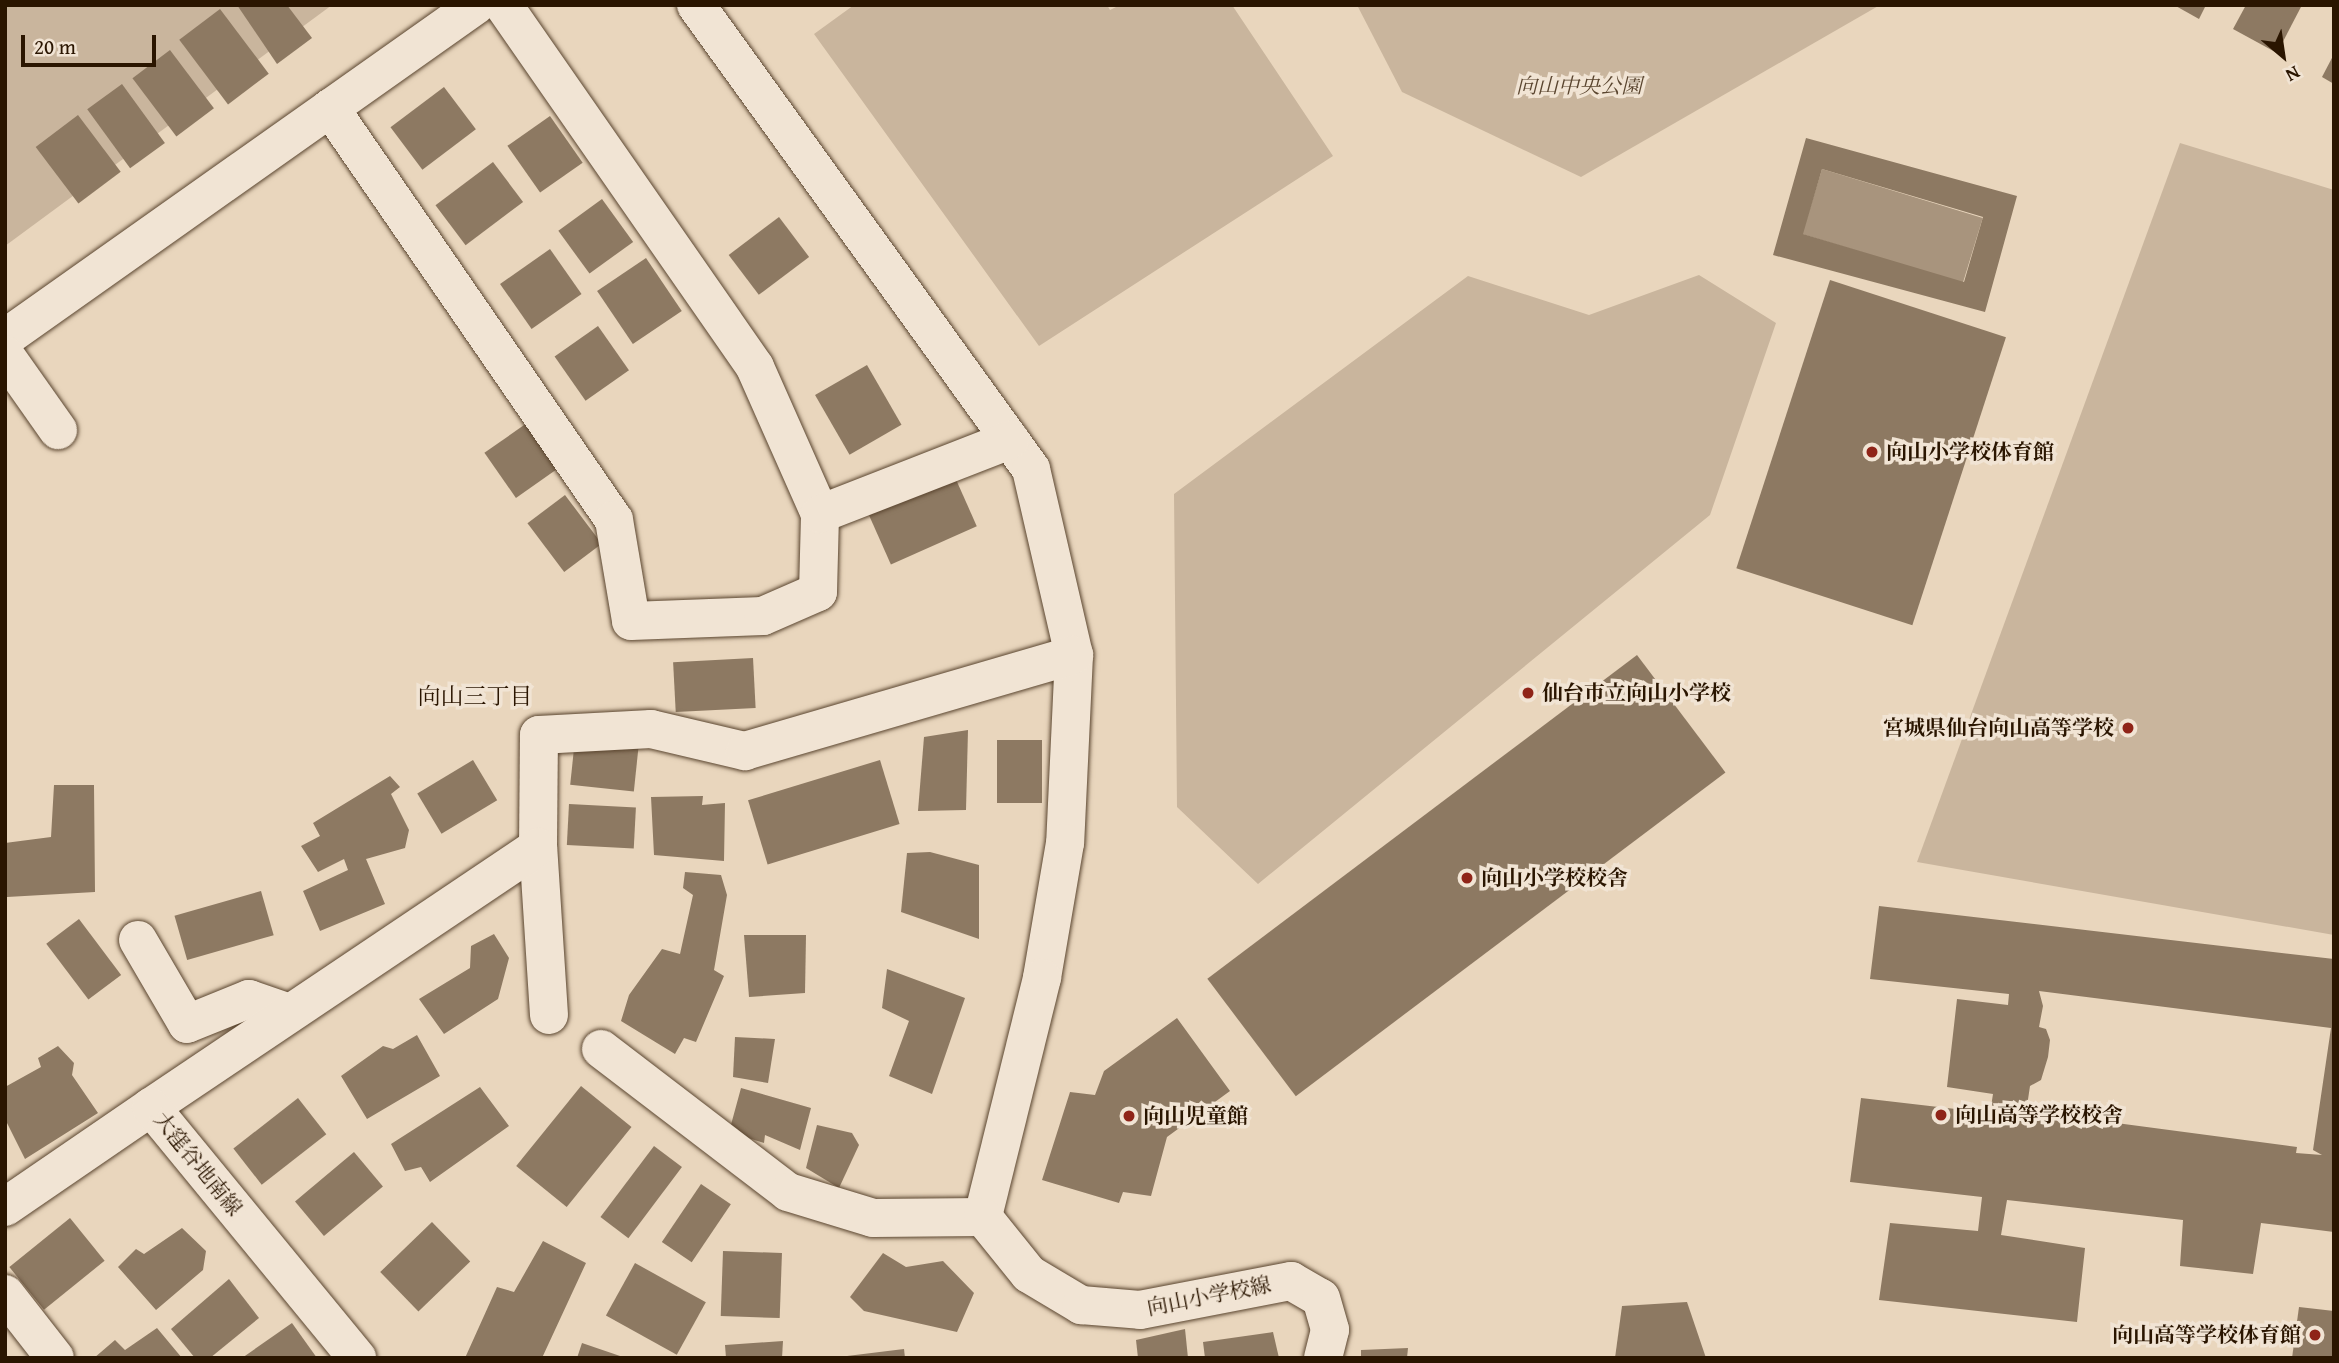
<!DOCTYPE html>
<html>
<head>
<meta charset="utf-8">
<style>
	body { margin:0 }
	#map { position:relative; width:2339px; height:1363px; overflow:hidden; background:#e9d6bd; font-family:"Gentium Book Plus","Noto Serif JP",serif }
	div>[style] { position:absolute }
	.green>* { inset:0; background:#c9b59d }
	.water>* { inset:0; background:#a8947d; transform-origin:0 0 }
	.building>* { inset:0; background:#8d7962; transform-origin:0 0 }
	.roads { filter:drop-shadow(0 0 2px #5a452f) drop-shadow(0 0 2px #5a452f) }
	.minor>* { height:38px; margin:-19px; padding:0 19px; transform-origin:19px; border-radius:19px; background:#f1e4d4 }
	.dots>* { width:19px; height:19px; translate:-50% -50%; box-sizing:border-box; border:4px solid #f1e4d4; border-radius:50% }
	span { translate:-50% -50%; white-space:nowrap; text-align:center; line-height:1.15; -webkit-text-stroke:7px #f1e4d4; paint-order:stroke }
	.park-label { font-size:21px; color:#5a452f; font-style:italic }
	.poi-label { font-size:21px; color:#2a1500; font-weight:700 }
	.left { translate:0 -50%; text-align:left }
	.right { translate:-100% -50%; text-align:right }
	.street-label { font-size:21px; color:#2a1500 }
	.neighbourhood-label { font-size:23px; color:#2a1500 }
	.frame { position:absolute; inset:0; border:7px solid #2a1500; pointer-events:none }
	.north { position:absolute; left:2248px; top:21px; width:70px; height:70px; -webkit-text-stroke:5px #f1e4d4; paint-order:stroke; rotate:151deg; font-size:19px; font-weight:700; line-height:28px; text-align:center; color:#2a1500 }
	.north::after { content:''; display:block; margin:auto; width:24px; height:32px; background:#2a1500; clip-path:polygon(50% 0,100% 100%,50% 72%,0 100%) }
	.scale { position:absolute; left:21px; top:35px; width:135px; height:32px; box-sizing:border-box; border:4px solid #2a1500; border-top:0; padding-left:9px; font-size:21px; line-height:24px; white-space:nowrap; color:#2a1500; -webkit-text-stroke:5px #f1e4d4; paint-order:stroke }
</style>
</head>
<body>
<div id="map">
	<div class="green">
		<i style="clip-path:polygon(5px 5px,332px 5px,5px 246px)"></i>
		<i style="clip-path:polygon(854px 5px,1107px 5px,1110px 10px,1120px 5px,1232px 5px,1333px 156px,1039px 346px,814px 34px)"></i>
		<i style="clip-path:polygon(1357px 5px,1880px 5px,1581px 177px,1402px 92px)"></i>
		<i style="clip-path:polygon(2180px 143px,2334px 190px,2334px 935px,1917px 862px)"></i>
		<i style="clip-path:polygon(1699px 275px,1776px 323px,1710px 515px,1258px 884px,1177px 807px,1174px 494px,1468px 276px,1589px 315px)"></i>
	</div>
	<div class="water">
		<i style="left:1822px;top:169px;width:168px;height:68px;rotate:17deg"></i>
	</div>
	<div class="building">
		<i style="clip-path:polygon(237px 5px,287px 5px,312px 38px,277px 64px)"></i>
		<i style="clip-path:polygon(2174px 5px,2206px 5px,2199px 19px)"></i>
		<i style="clip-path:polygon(2246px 5px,2302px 5px,2277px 53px,2233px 29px)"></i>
		<i style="left:220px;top:9px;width:81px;height:51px;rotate:53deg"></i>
		<i style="left:170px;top:50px;width:73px;height:47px;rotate:53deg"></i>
		<i style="clip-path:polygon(2334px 54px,2334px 84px,2322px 77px)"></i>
		<i style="left:122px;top:84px;width:73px;height:43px;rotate:54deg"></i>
		<i style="left:444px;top:87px;width:53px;height:67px;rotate:53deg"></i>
		<i style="left:78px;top:115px;width:71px;height:53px;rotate:53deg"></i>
		<i style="left:550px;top:116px;width:57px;height:52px;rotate:55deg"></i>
		<i style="clip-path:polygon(evenodd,1806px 138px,2017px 196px,1985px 312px,1773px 255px,1806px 138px,1822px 169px,1983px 217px,1964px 282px,1803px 234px,1822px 169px)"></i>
		<i style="left:493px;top:162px;width:50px;height:72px;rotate:53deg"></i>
		<i style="left:602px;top:199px;width:53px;height:54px;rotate:54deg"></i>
		<i style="left:779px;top:217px;width:50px;height:63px;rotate:53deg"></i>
		<i style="left:550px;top:249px;width:55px;height:61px;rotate:55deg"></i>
		<i style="left:646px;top:258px;width:64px;height:59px;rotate:56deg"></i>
		<i style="left:1830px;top:280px;width:185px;height:303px;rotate:18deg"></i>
		<i style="left:598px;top:326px;width:54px;height:53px;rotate:55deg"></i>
		<i style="left:867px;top:365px;width:69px;height:60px;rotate:60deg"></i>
		<i style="left:527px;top:423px;width:55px;height:52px;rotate:55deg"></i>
		<i style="left:954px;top:475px;width:56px;height:94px;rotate:66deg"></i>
		<i style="left:565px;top:495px;width:61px;height:47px;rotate:53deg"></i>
		<i style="left:1637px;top:655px;width:147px;height:538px;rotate:53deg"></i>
		<i style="left:753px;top:658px;width:50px;height:80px;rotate:87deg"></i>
		<i style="clip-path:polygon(968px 730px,966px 810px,918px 811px,924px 737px)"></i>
		<i style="left:575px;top:739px;width:64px;height:46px;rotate:6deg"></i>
		<i style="left:997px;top:740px;width:45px;height:63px"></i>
		<i style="left:473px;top:760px;width:47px;height:65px;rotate:59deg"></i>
		<i style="left:880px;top:760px;width:67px;height:138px;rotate:73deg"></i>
		<i style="clip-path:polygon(390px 776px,400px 787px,391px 794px,409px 830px,405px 848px,366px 859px,385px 904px,320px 931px,303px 891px,348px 870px,344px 859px,318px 872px,301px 846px,320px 836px,313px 823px)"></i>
		<i style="clip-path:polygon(54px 785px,94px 785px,95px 892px,7px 897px,5px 843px,51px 837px)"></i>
		<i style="clip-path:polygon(703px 796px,702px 805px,725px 803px,724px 861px,654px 855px,651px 797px)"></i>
		<i style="left:569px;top:804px;width:67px;height:41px;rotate:3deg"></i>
		<i style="clip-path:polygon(930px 852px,979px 865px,979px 939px,901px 912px,907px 853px)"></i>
		<i style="clip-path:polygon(685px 872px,721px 875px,727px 895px,714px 970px,724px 976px,696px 1042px,684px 1038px,675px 1054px,621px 1021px,629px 995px,662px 949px,680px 954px,693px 895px,683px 888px)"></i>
		<i style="left:261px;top:891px;width:46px;height:90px;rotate:74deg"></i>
		<i style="clip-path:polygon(evenodd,1879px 906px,2334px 959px,2334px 1232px,2261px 1223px,2253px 1274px,2180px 1266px,2183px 1220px,2007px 1200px,2001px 1235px,2085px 1248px,2077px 1322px,1879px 1300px,1890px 1223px,1978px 1231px,1982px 1197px,1850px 1182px,1861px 1098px,1990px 1113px,1993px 1094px,1947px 1087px,1957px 999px,2008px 1005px,2009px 994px,1870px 979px,1879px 906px,2039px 991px,2331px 1028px,2313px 1150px,2322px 1155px,2296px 1153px,2297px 1147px,2041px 1113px,2034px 1122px,2019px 1117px,2026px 1113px,2030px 1086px,2041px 1080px,2048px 1057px,2050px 1040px,2046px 1029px,2039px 1027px,2043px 1006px,2039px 991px)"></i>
		<i style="left:79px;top:919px;width:70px;height:41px;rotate:53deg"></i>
		<i style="clip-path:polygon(494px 934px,509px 958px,498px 999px,444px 1034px,419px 999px,470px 968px,471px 946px)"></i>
		<i style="clip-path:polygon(744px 935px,806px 935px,805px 993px,749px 997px)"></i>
		<i style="clip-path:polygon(887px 969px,965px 998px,932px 1094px,889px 1076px,909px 1021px,882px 1008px)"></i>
		<i style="clip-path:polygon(1177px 1018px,1230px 1091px,1167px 1137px,1151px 1196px,1123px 1192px,1119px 1203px,1042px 1180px,1070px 1092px,1095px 1095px,1104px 1071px)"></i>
		<i style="clip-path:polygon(417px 1035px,440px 1076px,367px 1119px,341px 1076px,383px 1046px,393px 1049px)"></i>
		<i style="clip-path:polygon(735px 1037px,775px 1039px,768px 1083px,733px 1077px)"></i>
		<i style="clip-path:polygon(58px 1046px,74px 1063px,72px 1075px,98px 1113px,25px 1159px,5px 1119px,5px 1087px,41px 1067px,38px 1058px)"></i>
		<i style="left:581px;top:1086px;width:65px;height:103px;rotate:39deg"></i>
		<i style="clip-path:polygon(480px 1087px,509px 1126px,430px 1182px,421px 1167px,405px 1171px,391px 1144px)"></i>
		<i style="clip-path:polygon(741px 1088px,811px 1108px,800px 1150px,765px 1135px,764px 1143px,729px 1132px)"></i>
		<i style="left:298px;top:1098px;width:46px;height:82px;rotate:52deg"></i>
		<i style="clip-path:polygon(817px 1125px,852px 1133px,859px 1145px,839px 1188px,806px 1168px)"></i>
		<i style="left:654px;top:1146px;width:35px;height:89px;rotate:37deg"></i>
		<i style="left:354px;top:1152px;width:45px;height:77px;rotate:50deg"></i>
		<i style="left:701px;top:1184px;width:36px;height:70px;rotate:34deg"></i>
		<i style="left:70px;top:1218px;width:55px;height:78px;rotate:51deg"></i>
		<i style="left:432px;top:1222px;width:55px;height:72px;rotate:46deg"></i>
		<i style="clip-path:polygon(182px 1228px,206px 1251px,203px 1270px,156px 1310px,118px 1267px,136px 1249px,144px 1254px)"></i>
		<i style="clip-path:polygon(543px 1241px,586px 1263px,542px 1358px,465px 1358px,497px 1287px,514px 1292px)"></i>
		<i style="left:723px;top:1251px;width:59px;height:65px;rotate:2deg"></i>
		<i style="clip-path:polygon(883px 1253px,906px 1267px,943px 1261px,974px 1293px,957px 1332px,864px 1311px,850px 1297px)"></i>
		<i style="left:635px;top:1263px;width:81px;height:60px;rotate:29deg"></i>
		<i style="clip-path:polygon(229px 1279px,259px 1318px,210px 1358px,195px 1358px,171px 1329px)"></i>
		<i style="clip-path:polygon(1687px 1302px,1706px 1358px,1615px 1358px,1622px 1306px)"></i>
		<i style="clip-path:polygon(2299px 1307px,2334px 1311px,2334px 1358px,2292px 1358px)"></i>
		<i style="clip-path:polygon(292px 1323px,317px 1358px,242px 1358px)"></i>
		<i style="clip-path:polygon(157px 1328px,182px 1358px,94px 1358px,115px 1340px,125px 1350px)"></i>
		<i style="clip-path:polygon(1185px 1329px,1188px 1358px,1138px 1358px,1136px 1340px)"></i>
		<i style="clip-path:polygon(1273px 1332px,1279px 1358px,1205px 1358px,1203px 1342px)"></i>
		<i style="clip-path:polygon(783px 1341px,782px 1358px,726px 1358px,725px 1345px)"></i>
		<i style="clip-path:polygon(582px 1343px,623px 1357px,622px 1358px,577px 1358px)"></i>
		<i style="clip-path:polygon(1408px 1348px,1407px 1358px,1361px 1358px,1361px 1350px)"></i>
		<i style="clip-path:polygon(904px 1349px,905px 1358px,847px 1358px,847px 1356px)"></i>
	</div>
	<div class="roads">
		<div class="minor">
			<i style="left:696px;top:5px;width:572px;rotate:54.17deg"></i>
			<i style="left:1031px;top:469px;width:191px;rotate:77deg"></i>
			<i style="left:1074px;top:655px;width:188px;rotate:92.7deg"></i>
			<i style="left:1065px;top:843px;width:137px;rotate:99.7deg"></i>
			<i style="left:1042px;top:978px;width:246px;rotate:103.9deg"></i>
			<i style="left:330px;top:108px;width:500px;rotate:55.42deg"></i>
			<i style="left:614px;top:520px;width:102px;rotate:80.4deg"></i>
			<i style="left:631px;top:621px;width:132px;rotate:-2.2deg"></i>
			<i style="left:763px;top:616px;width:60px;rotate:-23.6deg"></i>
			<i style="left:818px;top:592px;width:78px;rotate:-88.5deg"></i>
			<i style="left:820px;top:514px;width:161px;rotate:-113.9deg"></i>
			<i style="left:755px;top:367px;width:441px;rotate:-124.8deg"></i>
			<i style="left:5px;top:338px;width:577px;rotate:-35.26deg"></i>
			<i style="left:5px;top:355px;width:92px;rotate:54.8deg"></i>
			<i style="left:820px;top:514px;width:204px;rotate:-21.3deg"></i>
			<i style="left:138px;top:940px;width:97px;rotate:59.7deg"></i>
			<i style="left:187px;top:1024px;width:67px;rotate:-22deg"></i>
			<i style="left:249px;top:999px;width:39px;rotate:19deg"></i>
			<i style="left:549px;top:1015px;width:168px;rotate:-93.7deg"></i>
			<i style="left:538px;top:847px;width:112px;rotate:-89.5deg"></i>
			<i style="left:539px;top:735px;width:112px;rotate:-3.1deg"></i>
			<i style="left:651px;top:729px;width:97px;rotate:13.2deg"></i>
			<i style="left:745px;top:751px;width:343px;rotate:-16.3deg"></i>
			<i style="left:601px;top:1049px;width:235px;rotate:37.4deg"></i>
			<i style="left:788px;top:1192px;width:89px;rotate:17deg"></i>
			<i style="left:873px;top:1218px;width:110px;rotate:-0.5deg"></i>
			<i style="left:151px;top:1107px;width:466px;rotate:-33.9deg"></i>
			<i style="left:5px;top:1207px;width:177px;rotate:-34.4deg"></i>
			<i style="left:151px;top:1107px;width:325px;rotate:50.6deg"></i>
			<i style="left:983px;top:1217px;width:73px;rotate:51.1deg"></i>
			<i style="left:1029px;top:1274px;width:61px;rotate:30.8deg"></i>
			<i style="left:1081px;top:1305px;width:59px;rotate:4.8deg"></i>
			<i style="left:1140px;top:1310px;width:154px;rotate:-10.9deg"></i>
			<i style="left:1291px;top:1281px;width:34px;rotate:30deg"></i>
			<i style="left:1321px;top:1298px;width:33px;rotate:74deg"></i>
			<i style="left:1330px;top:1330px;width:29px;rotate:104deg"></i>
			<i style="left:5px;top:1294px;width:81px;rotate:52deg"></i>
		</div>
	</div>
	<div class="dots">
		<i style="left:1872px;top:452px;background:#8f2418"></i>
		<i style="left:1528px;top:693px;background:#8f2418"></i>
		<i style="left:2128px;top:728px;background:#8f2418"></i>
		<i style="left:1467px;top:878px;background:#8f2418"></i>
		<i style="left:1941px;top:1115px;background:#8f2418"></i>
		<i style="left:1129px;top:1116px;background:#8f2418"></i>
		<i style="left:2315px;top:1335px;background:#8f2418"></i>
	</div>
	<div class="park-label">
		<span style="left:1579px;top:86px">向山中央公園</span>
	</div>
	<div class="poi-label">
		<span class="left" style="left:1886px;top:452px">向山小学校体育館</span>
		<span class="left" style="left:1542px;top:693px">仙台市立向山小学校</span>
		<span class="right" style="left:2114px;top:728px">宮城県仙台向山高等学校</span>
		<span class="left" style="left:1481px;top:878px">向山小学校校舎</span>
		<span class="left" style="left:1955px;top:1115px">向山高等学校校舎</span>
		<span class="left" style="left:1143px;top:1116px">向山児童館</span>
		<span class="right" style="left:2301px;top:1335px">向山高等学校体育館</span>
	</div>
	<div class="street-label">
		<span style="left:198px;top:1164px;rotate:51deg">大窪谷地南線</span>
		<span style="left:1209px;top:1296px;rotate:-11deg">向山小学校線</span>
	</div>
	<div class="neighbourhood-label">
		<span style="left:475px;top:696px">向山三丁目</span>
	</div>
	<div class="frame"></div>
	<div class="north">N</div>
	<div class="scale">20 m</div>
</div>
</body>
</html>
